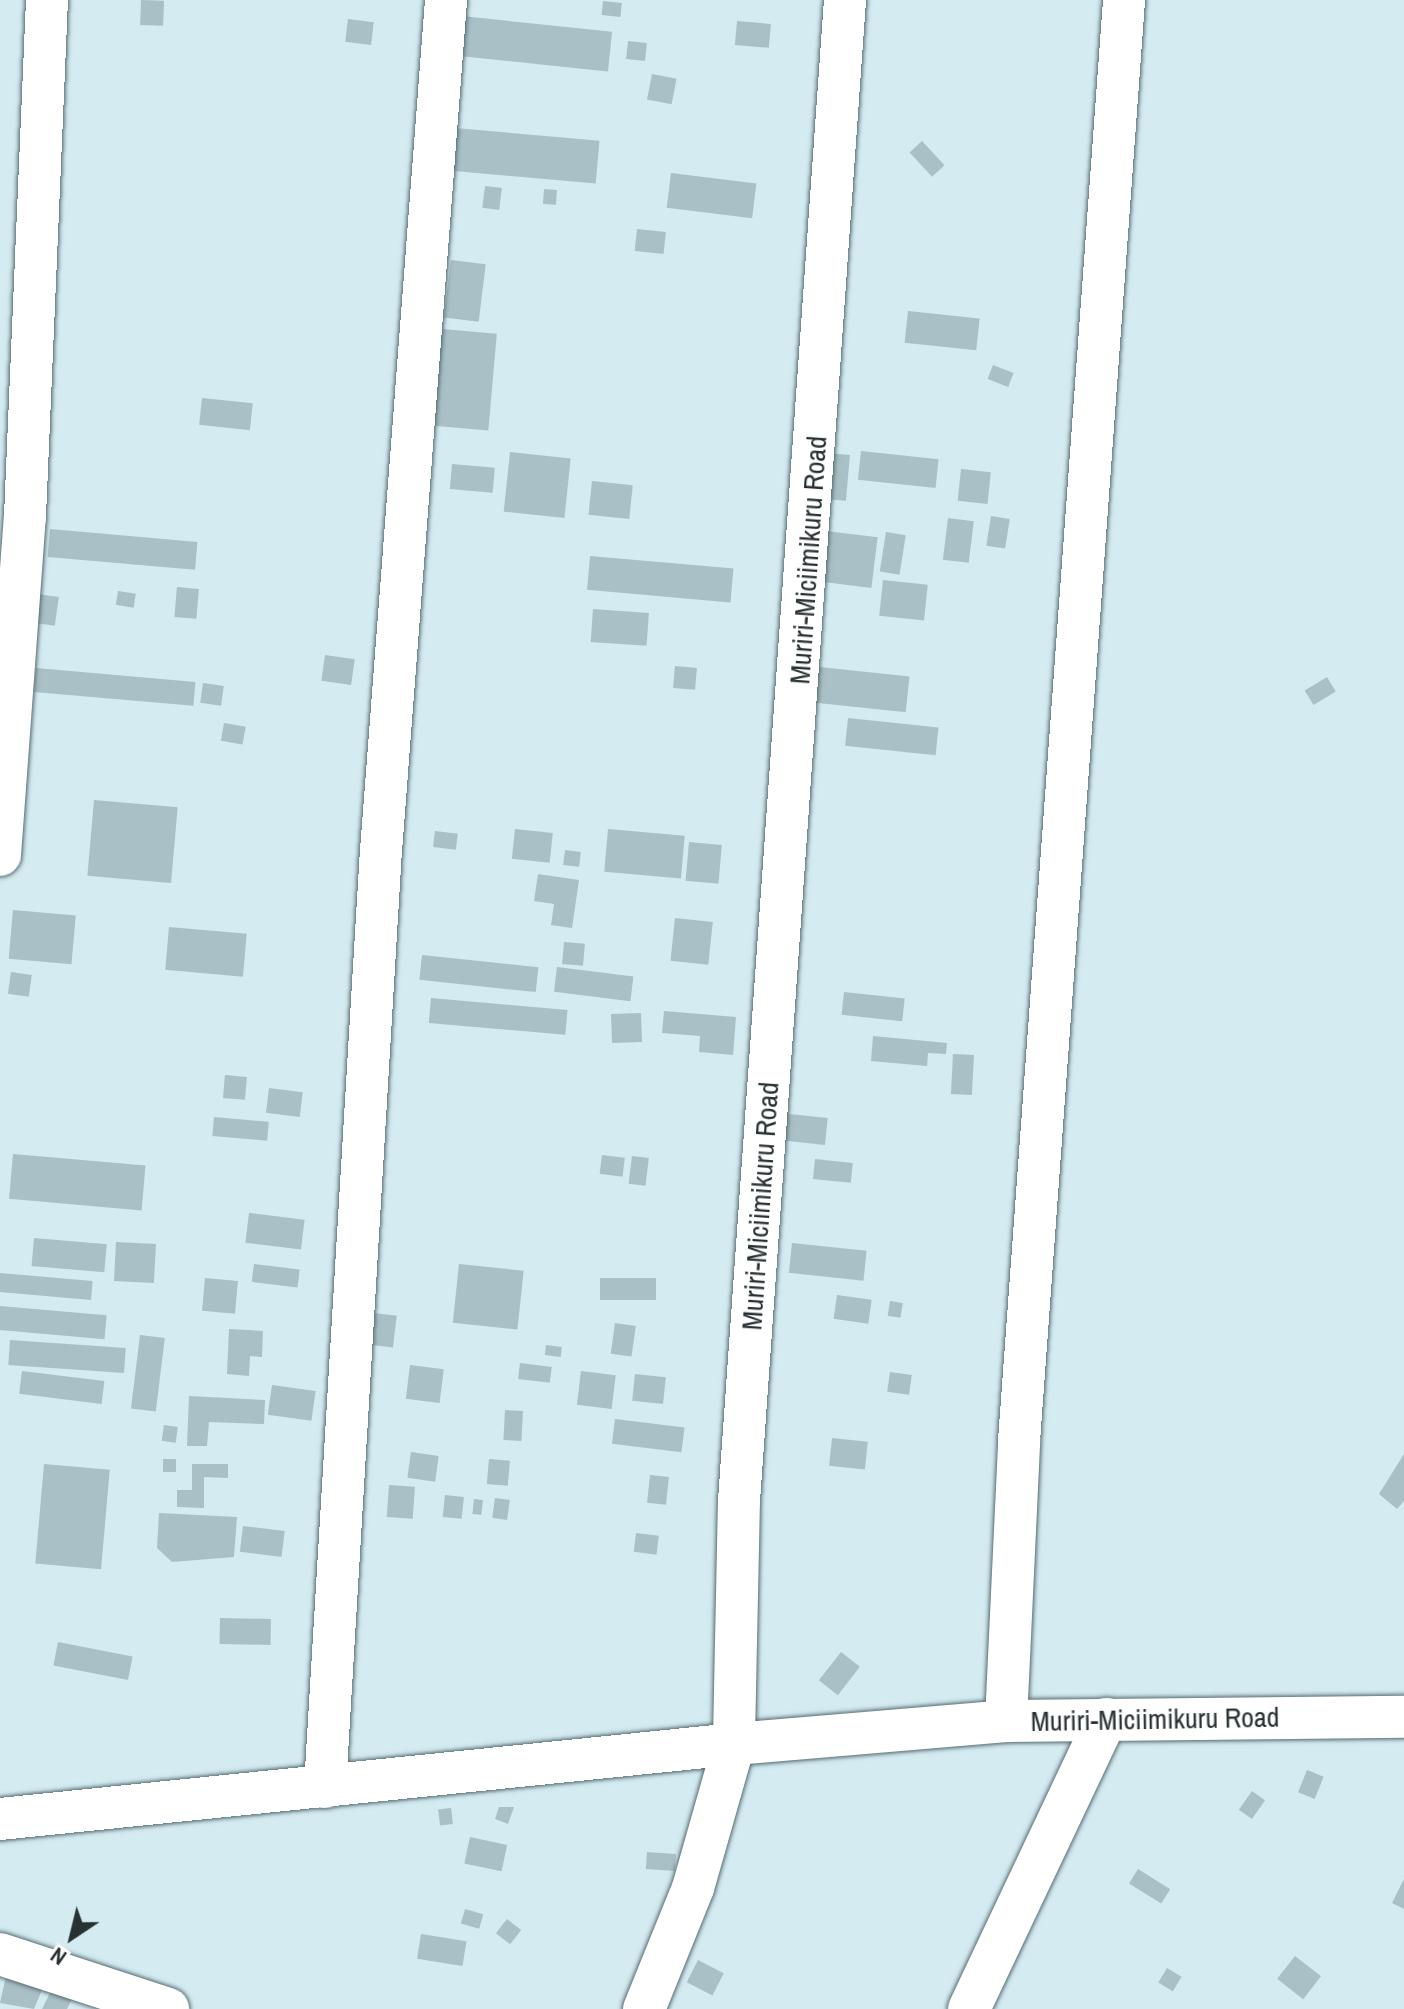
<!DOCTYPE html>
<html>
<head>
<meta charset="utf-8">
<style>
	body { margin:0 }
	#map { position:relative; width:1404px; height:2009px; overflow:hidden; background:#d3ebf1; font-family:"Archivo Narrow",sans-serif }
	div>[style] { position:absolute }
	.building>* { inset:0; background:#a9c0c6; transform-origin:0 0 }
	.roads { filter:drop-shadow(0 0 2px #566c71) drop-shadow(0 0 2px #566c71) }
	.minor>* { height:42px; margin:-21px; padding:0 21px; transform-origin:21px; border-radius:21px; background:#fff }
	span { translate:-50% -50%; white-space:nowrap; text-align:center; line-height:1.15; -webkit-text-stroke:6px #fff; paint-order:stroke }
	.street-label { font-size:28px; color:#273032 }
	.north { position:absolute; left:32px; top:1897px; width:80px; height:80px; -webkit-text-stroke:6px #fff; paint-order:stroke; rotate:215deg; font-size:22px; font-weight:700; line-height:32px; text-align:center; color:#273032 }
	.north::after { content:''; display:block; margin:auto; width:28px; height:36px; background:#273032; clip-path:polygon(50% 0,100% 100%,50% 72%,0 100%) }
</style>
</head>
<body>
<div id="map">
	<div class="building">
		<i style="left:141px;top:0;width:23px;height:25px;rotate:2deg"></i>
		<i style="left:603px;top:1px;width:19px;height:14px;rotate:6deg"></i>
		<i style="left:452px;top:15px;width:161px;height:40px;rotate:6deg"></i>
		<i style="left:348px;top:19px;width:26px;height:23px;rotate:7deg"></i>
		<i style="left:737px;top:21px;width:34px;height:24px;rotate:5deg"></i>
		<i style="left:628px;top:41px;width:19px;height:18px;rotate:6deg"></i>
		<i style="left:652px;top:74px;width:25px;height:26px;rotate:11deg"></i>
		<i style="left:455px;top:128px;width:145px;height:43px;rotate:5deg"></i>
		<i style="left:922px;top:141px;width:33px;height:17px;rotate:47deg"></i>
		<i style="left:671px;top:173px;width:86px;height:35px;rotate:7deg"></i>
		<i style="left:485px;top:186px;width:17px;height:22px;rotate:7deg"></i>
		<i style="left:544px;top:189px;width:13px;height:15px;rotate:4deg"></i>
		<i style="left:637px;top:229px;width:29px;height:22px;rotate:6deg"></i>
		<i style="left:451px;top:260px;width:35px;height:58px;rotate:7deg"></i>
		<i style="left:908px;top:311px;width:72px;height:32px;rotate:6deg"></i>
		<i style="left:442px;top:329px;width:55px;height:97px;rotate:5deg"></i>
		<i style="left:993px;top:365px;width:22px;height:15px;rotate:21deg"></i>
		<i style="left:202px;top:398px;width:51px;height:27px;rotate:6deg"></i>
		<i style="left:861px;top:451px;width:78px;height:29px;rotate:6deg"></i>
		<i style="left:510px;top:452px;width:61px;height:60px;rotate:6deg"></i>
		<i style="left:827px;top:453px;width:23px;height:46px;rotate:5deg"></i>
		<i style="left:452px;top:464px;width:43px;height:25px;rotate:5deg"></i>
		<i style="left:961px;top:469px;width:30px;height:32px;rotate:6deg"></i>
		<i style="left:592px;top:481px;width:41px;height:34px;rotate:6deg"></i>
		<i style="left:991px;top:516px;width:19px;height:30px;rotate:9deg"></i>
		<i style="left:948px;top:518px;width:26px;height:42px;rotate:7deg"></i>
		<i style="left:50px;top:529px;width:148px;height:28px;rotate:5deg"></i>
		<i style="left:826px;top:531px;width:52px;height:51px;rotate:7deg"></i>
		<i style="left:886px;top:532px;width:20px;height:40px;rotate:9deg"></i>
		<i style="left:590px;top:556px;width:144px;height:34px;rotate:5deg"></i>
		<i style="left:883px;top:580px;width:45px;height:36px;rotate:6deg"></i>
		<i style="left:177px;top:587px;width:22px;height:30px;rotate:5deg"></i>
		<i style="left:118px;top:591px;width:18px;height:14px;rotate:9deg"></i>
		<i style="left:37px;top:594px;width:22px;height:29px;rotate:8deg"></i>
		<i style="left:593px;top:609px;width:56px;height:33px;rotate:4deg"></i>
		<i style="left:325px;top:655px;width:30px;height:26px;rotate:8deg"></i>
		<i style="left:675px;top:666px;width:22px;height:22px;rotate:5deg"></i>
		<i style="left:810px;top:666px;width:100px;height:36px;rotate:6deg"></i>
		<i style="left:36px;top:668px;width:160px;height:24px;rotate:5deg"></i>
		<i style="left:1327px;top:677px;width:17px;height:26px;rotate:59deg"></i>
		<i style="left:203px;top:683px;width:21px;height:20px;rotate:8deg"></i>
		<i style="left:848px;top:718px;width:91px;height:28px;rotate:6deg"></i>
		<i style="left:224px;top:723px;width:22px;height:18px;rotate:10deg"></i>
		<i style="left:94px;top:800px;width:84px;height:76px;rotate:5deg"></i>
		<i style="left:515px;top:829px;width:38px;height:30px;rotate:6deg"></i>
		<i style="left:608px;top:829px;width:77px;height:43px;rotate:5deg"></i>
		<i style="left:435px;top:831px;width:23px;height:16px;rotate:7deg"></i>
		<i style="left:689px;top:842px;width:33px;height:39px;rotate:5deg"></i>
		<i style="left:565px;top:850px;width:16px;height:15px;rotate:7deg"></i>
		<i style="clip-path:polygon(538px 874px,579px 880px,572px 928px,551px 925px,554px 904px,534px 901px)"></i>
		<i style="left:13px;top:910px;width:63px;height:49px;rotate:5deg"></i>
		<i style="left:675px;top:918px;width:38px;height:43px;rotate:6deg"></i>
		<i style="left:169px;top:927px;width:78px;height:43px;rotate:5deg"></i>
		<i style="left:564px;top:942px;width:21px;height:22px;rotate:5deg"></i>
		<i style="left:422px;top:955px;width:117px;height:25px;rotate:6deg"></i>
		<i style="left:557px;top:967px;width:77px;height:25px;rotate:7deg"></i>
		<i style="left:11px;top:972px;width:21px;height:22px;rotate:8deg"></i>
		<i style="left:844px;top:992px;width:61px;height:23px;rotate:6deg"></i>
		<i style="left:431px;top:998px;width:137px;height:25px;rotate:5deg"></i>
		<i style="clip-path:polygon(664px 1011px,736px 1017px,733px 1055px,699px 1052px,700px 1036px,662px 1033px)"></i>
		<i style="left:641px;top:1013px;width:29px;height:30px;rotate:88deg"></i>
		<i style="clip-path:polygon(873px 1036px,947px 1043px,946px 1054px,928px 1053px,927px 1066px,871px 1061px)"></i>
		<i style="left:953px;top:1054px;width:21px;height:40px;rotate:3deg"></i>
		<i style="left:225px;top:1075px;width:22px;height:23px;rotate:5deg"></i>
		<i style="left:269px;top:1088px;width:34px;height:25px;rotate:7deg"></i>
		<i style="left:779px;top:1113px;width:49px;height:27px;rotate:6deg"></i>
		<i style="left:214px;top:1117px;width:55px;height:19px;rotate:5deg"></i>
		<i style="left:13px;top:1154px;width:133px;height:45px;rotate:5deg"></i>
		<i style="left:602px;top:1155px;width:23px;height:19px;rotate:7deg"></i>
		<i style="left:632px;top:1156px;width:17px;height:28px;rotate:7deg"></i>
		<i style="left:815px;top:1159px;width:38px;height:20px;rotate:6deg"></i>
		<i style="left:249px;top:1213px;width:56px;height:30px;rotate:7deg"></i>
		<i style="left:34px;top:1238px;width:73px;height:28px;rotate:5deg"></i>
		<i style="left:116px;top:1242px;width:40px;height:39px;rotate:3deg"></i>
		<i style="left:792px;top:1243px;width:75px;height:30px;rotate:6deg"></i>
		<i style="left:254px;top:1264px;width:46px;height:18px;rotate:7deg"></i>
		<i style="left:459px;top:1264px;width:65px;height:59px;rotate:6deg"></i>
		<i style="left:0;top:1273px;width:93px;height:19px;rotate:5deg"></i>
		<i style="left:205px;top:1278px;width:33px;height:33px;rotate:5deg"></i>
		<i style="left:600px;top:1278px;width:56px;height:22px"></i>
		<i style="left:837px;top:1295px;width:35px;height:24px;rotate:8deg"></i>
		<i style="left:890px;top:1301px;width:13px;height:15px;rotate:9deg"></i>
		<i style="left:0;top:1306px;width:107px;height:24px;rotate:5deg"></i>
		<i style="left:366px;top:1312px;width:31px;height:32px;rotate:7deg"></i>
		<i style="left:615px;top:1323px;width:21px;height:31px;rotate:8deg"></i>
		<i style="clip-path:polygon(229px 1329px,263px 1331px,262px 1357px,250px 1356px,249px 1376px,227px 1374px)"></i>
		<i style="left:140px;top:1335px;width:25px;height:74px;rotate:7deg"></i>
		<i style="left:10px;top:1340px;width:116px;height:25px;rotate:4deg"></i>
		<i style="left:546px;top:1345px;width:16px;height:10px;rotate:7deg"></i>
		<i style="left:520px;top:1363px;width:32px;height:16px;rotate:7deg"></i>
		<i style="left:410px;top:1365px;width:34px;height:34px;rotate:7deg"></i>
		<i style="left:22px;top:1371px;width:83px;height:23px;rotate:7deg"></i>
		<i style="left:581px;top:1371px;width:35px;height:34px;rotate:7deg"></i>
		<i style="left:890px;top:1372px;width:22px;height:20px;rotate:8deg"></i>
		<i style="left:635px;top:1374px;width:31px;height:27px;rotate:6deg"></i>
		<i style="left:272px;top:1385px;width:44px;height:30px;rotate:8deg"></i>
		<i style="clip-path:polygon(189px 1396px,265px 1400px,264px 1424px,209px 1422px,207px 1446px,187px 1446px)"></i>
		<i style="left:505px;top:1410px;width:18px;height:30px;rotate:3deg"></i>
		<i style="left:615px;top:1419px;width:70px;height:25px;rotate:7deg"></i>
		<i style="left:164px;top:1425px;width:14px;height:16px;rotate:8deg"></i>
		<i style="left:832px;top:1438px;width:36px;height:28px;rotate:6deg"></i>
		<i style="left:411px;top:1452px;width:28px;height:26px;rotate:8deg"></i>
		<i style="clip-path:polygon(1404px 1454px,1404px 1501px,1397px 1509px,1379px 1494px)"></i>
		<i style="left:163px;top:1459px;width:13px;height:13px"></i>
		<i style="left:489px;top:1459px;width:21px;height:25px;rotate:5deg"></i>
		<i style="left:44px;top:1464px;width:66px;height:100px;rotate:5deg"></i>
		<i style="clip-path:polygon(192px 1464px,228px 1464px,228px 1478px,204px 1477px,204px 1508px,177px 1507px,177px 1490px,192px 1490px)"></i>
		<i style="left:650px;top:1475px;width:19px;height:28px;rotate:6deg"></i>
		<i style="left:389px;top:1485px;width:26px;height:32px;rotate:4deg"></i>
		<i style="left:445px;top:1495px;width:19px;height:22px;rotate:6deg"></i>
		<i style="left:495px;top:1498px;width:15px;height:20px;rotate:8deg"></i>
		<i style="left:474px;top:1499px;width:9px;height:15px;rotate:6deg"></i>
		<i style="clip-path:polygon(159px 1513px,237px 1517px,234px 1557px,172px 1562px,157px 1548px)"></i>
		<i style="left:243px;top:1526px;width:42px;height:26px;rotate:7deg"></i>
		<i style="left:636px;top:1533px;width:23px;height:19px;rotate:7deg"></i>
		<i style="left:220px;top:1618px;width:51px;height:26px;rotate:1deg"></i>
		<i style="left:58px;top:1642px;width:76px;height:24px;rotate:11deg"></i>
		<i style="left:841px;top:1652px;width:24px;height:36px;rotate:38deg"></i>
		<i style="left:1307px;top:1770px;width:18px;height:24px;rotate:22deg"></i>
		<i style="left:1252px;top:1791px;width:16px;height:23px;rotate:35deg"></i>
		<i style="clip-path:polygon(499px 1807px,514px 1807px,508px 1824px,495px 1819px)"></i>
		<i style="left:451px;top:1808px;width:16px;height:13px;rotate:83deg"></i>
		<i style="left:470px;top:1837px;width:38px;height:27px;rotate:12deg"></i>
		<i style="left:647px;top:1852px;width:29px;height:17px;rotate:4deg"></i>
		<i style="left:1138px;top:1869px;width:38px;height:17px;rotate:32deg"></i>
		<i style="clip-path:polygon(1404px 1879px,1404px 1909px,1392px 1903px)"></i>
		<i style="left:465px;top:1909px;width:19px;height:15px;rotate:16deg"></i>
		<i style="left:507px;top:1919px;width:18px;height:18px;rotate:38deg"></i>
		<i style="left:421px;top:1934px;width:46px;height:25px;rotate:9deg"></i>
		<i style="left:1295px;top:1956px;width:33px;height:29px;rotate:38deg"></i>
		<i style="left:698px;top:1960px;width:29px;height:25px;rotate:27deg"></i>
		<i style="clip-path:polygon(9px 1963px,47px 1978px,34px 2009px,0 2003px)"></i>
		<i style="left:1167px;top:1968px;width:17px;height:17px;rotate:31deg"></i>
		<i style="clip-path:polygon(58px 1977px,78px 1987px,67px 2009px,42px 2009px)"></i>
	</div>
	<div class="roads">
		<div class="minor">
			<i style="left:845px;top:0;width:1503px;rotate:94.04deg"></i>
			<i style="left:739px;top:1499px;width:245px;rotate:91.2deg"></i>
			<i style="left:734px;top:1744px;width:273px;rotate:-4.8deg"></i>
			<i style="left:1006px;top:1721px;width:398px;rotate:-0.6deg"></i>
			<i style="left:0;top:855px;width:340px;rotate:-85.8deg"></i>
			<i style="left:25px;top:516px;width:516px;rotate:-87.56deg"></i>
			<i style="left:1006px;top:1721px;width:280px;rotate:-87.3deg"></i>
			<i style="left:1019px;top:1441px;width:1445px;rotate:-85.83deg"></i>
			<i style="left:325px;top:1787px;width:938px;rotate:-86.58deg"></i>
			<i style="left:381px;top:851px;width:853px;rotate:-85.63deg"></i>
			<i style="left:0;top:1819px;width:738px;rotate:-5.83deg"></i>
			<i style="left:734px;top:1744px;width:150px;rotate:105.9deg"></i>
			<i style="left:693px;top:1888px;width:131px;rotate:112deg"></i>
			<i style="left:0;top:1954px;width:177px;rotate:18.1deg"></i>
			<i style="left:969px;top:2009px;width:321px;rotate:-64.7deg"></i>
		</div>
	</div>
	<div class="street-label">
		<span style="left:808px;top:560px;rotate:-86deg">Muriri-Miciimikuru Road</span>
		<span style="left:760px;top:1206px;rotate:-86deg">Muriri-Miciimikuru Road</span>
		<span style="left:1155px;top:1719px;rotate:-1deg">Muriri-Miciimikuru Road</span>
	</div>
	<div class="north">N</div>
</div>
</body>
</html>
